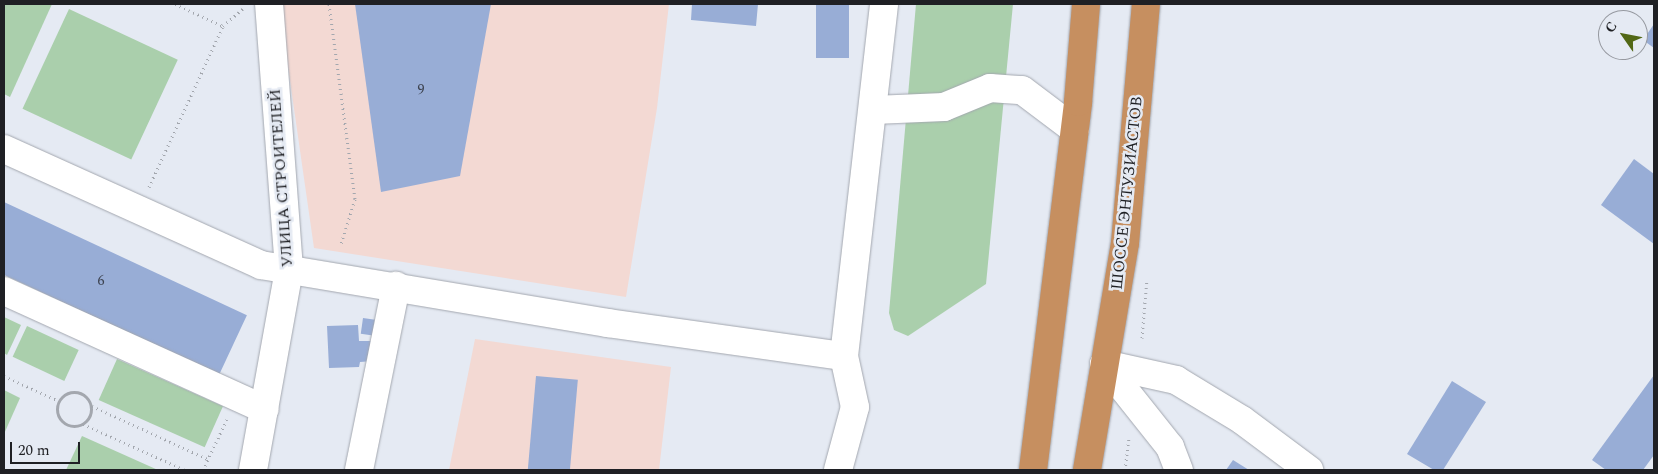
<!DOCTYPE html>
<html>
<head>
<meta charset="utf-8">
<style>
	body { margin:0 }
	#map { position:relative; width:1658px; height:474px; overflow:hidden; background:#e5eaf3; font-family:Spectral,serif }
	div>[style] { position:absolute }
	.commercial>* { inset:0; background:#f3d9d3 }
	.green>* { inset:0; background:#aacfac; transform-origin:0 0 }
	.building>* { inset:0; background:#98add6; transform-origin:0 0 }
	.path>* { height:3px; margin-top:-1.5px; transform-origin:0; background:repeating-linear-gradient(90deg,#a3a7ae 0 1px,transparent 0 5px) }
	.path>.ring { margin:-1.5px; padding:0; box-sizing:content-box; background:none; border:3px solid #a3a7ae; border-radius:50% }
	.roads { filter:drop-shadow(0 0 1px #a3a7af) drop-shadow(0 0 1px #a3a7af) }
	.minor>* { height:28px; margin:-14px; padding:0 14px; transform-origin:14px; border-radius:14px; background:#fff }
	.highway>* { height:28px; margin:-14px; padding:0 14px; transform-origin:14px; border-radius:14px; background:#c68f60 }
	span { translate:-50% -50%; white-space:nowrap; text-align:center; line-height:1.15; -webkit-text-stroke:5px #e5eaf3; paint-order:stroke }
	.number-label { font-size:14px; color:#3d4350 }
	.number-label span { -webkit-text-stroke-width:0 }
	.street-label { font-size:16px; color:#1f2024 }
	.frame { position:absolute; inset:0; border:5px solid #1f2024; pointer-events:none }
	.north { position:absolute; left:1598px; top:10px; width:50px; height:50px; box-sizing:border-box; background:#e5eaf3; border:1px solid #9699a0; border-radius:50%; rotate:303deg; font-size:14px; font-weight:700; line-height:20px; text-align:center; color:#1f2024 }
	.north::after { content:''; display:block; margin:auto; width:18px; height:22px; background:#516715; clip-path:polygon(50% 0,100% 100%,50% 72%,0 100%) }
	.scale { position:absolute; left:10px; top:442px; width:70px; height:22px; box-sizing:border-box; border:2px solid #1f2024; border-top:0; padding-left:6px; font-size:15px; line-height:18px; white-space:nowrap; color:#1f2024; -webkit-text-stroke:4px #e5eaf3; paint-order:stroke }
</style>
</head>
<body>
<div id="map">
	<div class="commercial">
		<i style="clip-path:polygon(279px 4px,669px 4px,657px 108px,626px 297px,314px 248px)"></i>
		<i style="clip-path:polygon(475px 339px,671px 367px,659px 470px,449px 470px)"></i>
	</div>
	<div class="green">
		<i style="clip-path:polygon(4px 4px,52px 4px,10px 97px,4px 94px)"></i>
		<i style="clip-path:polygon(916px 4px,1013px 4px,986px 284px,908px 336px,894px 330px,889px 313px)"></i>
		<i style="left:69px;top:9px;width:120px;height:110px;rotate:25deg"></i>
		<i style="clip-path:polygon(4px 317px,21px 325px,7px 355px,4px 353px)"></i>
		<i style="left:27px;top:326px;width:57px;height:34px;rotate:25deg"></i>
		<i style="left:117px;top:359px;width:116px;height:45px;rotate:24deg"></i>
		<i style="clip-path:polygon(4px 390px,20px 398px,4px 434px)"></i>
		<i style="clip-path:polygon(82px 436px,158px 470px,66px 470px)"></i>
	</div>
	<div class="building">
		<i style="clip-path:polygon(355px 4px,491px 4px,460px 176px,381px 192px)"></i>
		<i style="clip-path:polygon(692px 4px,758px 4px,756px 26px,691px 20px)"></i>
		<i style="left:816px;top:4px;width:33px;height:54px"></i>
		<i style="clip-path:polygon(1654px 24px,1654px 48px,1643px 40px)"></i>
		<i style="clip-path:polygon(1634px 159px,1654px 174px,1654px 244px,1601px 205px)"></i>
		<i style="left:4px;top:202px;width:268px;height:66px;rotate:25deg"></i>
		<i style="left:363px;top:318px;width:21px;height:16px;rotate:8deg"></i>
		<i style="clip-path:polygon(358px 325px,359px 341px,373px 341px,374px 361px,360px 362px,359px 367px,329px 368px,327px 326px)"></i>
		<i style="clip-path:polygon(1654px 375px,1654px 455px,1643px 470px,1606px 470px,1592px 460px)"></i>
		<i style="left:536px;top:376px;width:42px;height:94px;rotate:5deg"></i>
		<i style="clip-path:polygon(1452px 381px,1486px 402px,1443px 470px,1434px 470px,1407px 454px)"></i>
		<i style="clip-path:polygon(1233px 460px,1249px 470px,1226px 470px)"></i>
	</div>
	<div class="path">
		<i style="left:175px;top:4px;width:53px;rotate:24.6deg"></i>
		<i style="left:223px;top:26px;width:29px;rotate:-41deg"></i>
		<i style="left:329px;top:4px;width:197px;rotate:82.4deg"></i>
		<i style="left:355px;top:199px;width:47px;rotate:107.3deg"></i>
		<i style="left:149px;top:187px;width:177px;rotate:-65.3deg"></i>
		<i style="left:1142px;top:338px;width:59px;rotate:-85.2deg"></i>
		<i style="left:4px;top:376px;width:60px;rotate:24.4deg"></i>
		<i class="ring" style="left:57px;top:392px;width:31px;height:31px"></i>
		<i style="left:92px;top:406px;width:128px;rotate:24.6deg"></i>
		<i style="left:83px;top:424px;width:112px;rotate:24.3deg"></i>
		<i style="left:203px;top:470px;width:56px;rotate:-64.8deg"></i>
		<i style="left:1125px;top:470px;width:32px;rotate:-83deg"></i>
	</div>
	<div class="roads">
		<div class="minor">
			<i style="left:874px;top:110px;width:70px;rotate:-2.5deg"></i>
			<i style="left:944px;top:107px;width:50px;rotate:-22.4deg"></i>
			<i style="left:990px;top:88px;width:32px;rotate:4deg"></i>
			<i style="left:1022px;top:90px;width:66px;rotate:37deg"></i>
			<i style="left:4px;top:149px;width:282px;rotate:24.3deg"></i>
			<i style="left:261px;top:265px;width:352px;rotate:9.5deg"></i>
			<i style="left:608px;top:323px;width:238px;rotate:8deg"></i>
			<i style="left:4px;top:291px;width:286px;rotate:24.4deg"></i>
			<i style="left:1104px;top:364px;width:74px;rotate:12.5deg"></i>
			<i style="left:1176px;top:380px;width:77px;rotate:31.2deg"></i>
			<i style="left:1242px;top:420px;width:84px;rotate:36.7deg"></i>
			<i style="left:1104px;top:364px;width:106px;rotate:51.5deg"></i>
			<i style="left:1170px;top:447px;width:25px;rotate:69deg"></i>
			<i style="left:253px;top:470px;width:204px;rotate:-79.8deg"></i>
			<i style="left:289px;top:269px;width:266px;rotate:-94.3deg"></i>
			<i style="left:359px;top:470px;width:188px;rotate:-78.6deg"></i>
			<i style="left:838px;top:470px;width:65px;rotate:-74.9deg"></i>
			<i style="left:855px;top:407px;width:52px;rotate:-102.2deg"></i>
			<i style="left:844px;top:356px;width:354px;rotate:-83.5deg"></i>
		</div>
		<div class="highway">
			<i style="left:1033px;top:470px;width:371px;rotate:-83deg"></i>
			<i style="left:1078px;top:102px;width:98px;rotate:-85.3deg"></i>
			<i style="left:1087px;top:470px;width:230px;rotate:-80.5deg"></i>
			<i style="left:1125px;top:243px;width:240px;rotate:-85deg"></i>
		</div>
	</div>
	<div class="number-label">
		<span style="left:421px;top:90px">9</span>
		<span style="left:101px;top:281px">6</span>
	</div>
	<div class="street-label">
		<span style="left:281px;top:178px;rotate:-94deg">УЛИЦА СТРОИТЕЛЕЙ</span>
		<span style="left:1127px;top:193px;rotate:-84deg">ШОССЕ ЭНТУЗИАСТОВ</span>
	</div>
	<div class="frame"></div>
	<div class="north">С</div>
	<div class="scale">20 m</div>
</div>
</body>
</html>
